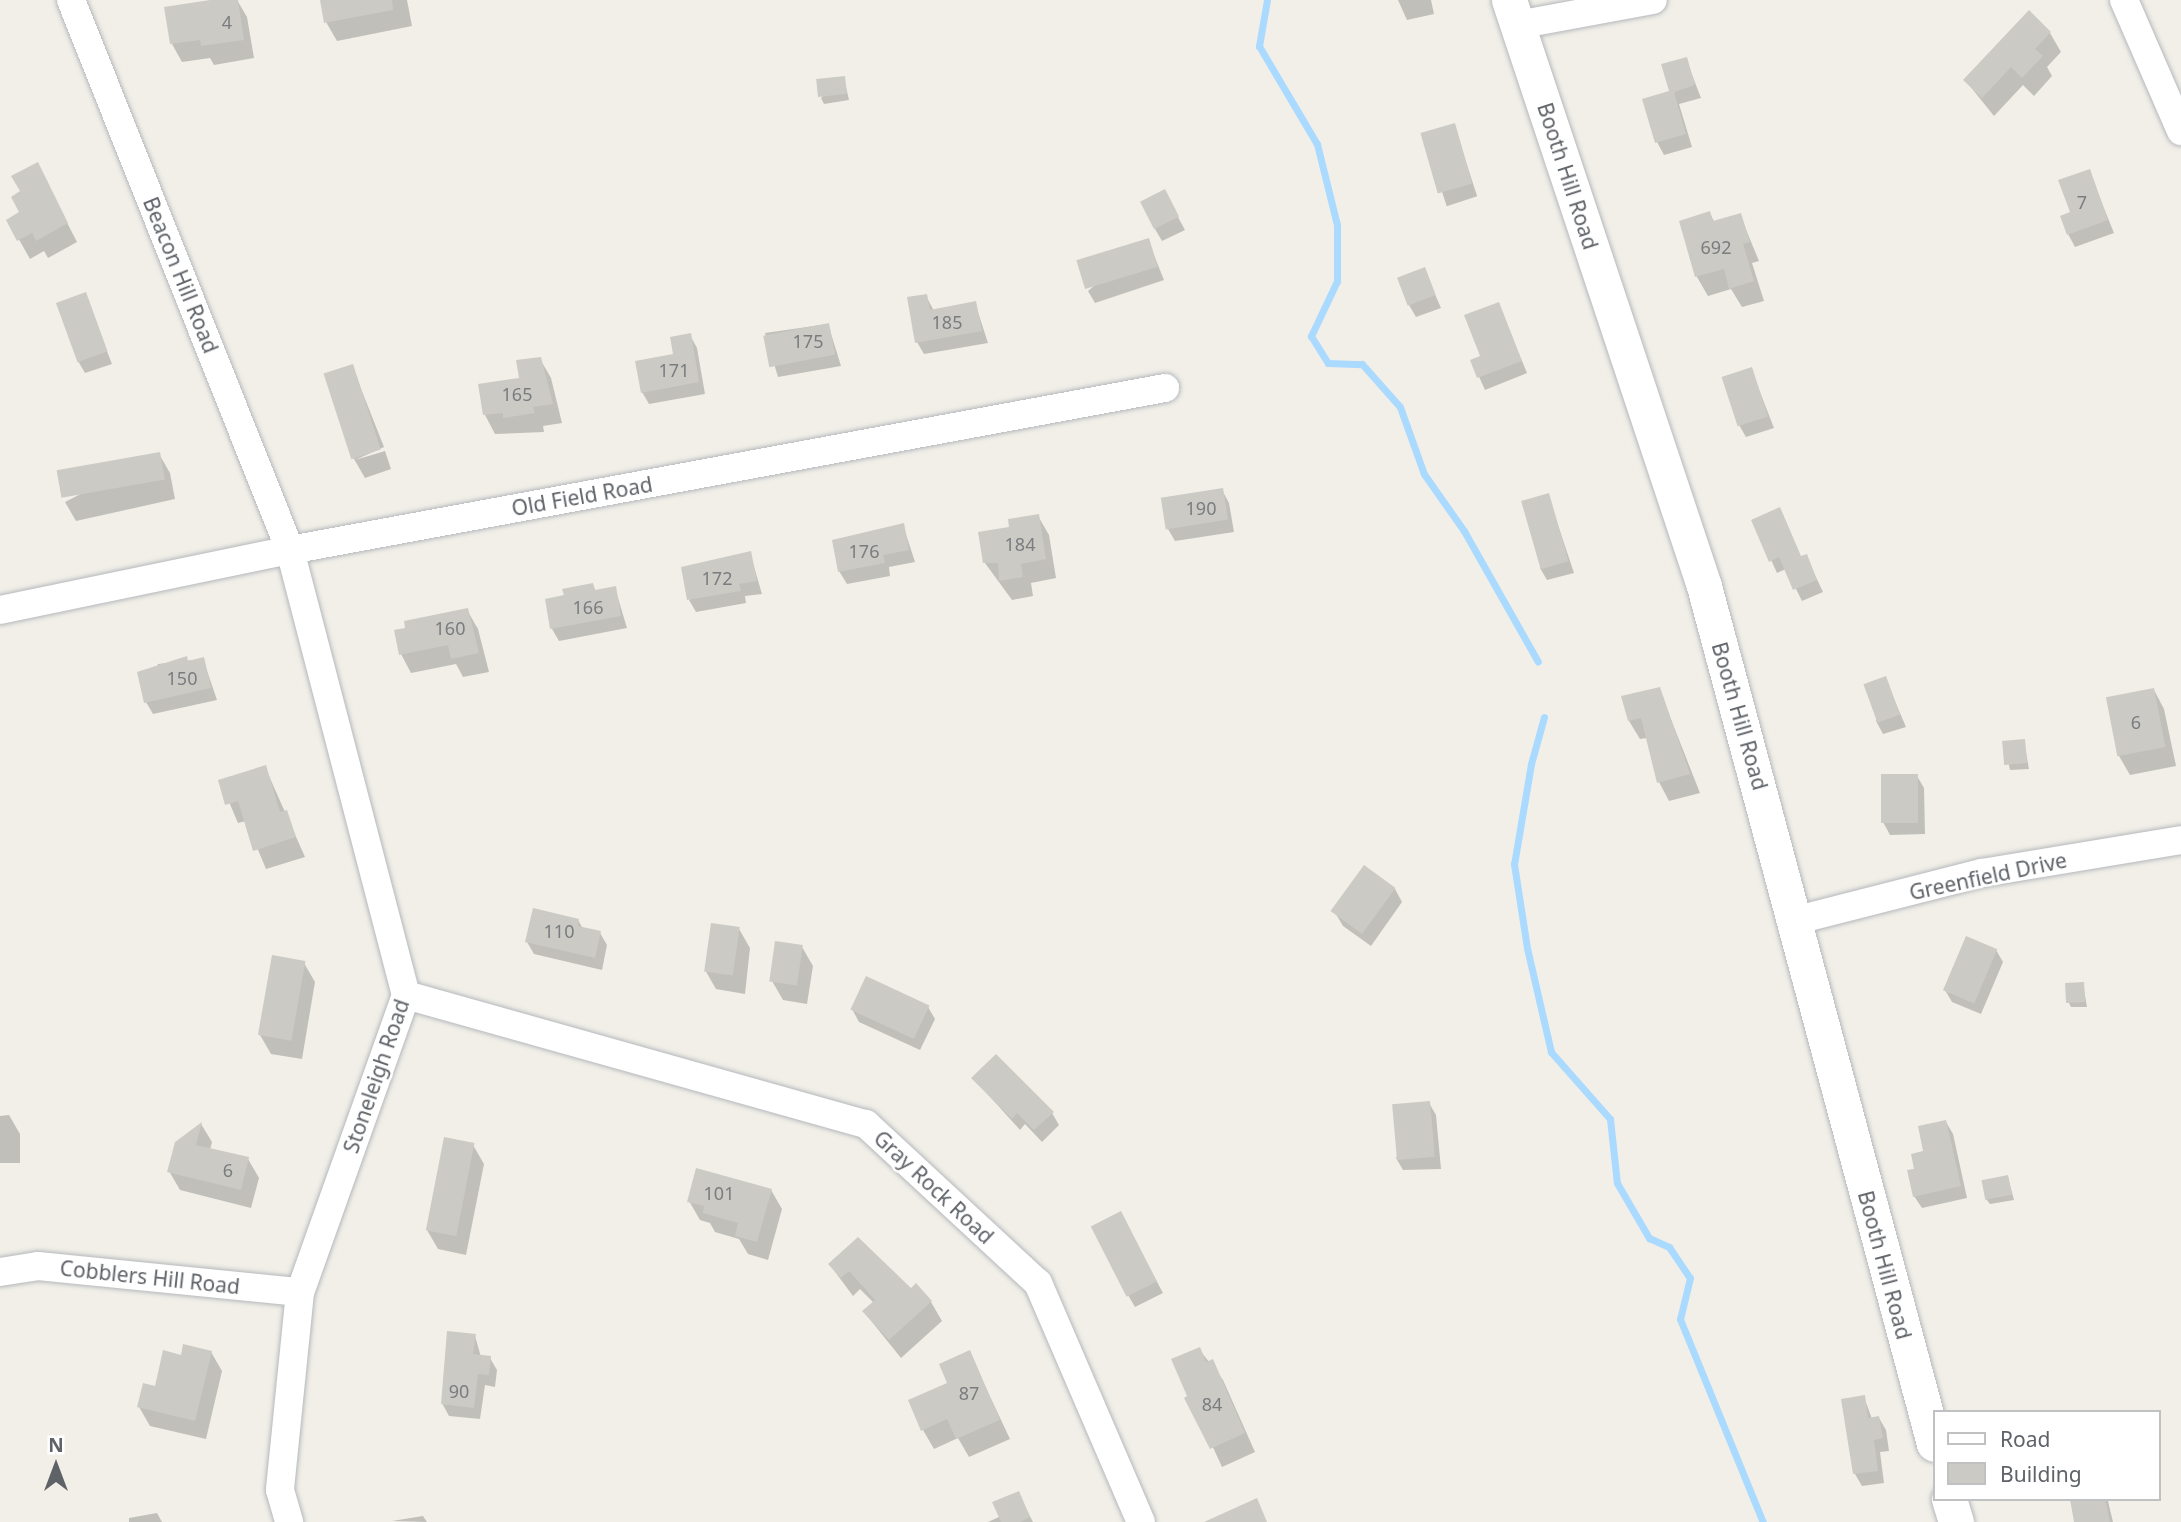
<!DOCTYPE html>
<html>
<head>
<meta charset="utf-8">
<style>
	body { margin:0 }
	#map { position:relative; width:2181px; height:1522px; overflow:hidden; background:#f1efe8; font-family:"Noto Sans",sans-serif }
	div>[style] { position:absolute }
	.shadow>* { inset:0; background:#0003; transform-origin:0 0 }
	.stream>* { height:7px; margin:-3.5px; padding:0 3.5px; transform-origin:3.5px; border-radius:3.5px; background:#aadaff }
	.building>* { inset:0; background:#cccac5; transform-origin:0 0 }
	.roads { filter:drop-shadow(0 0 2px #b5b8bc) drop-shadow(0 0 2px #b5b8bc) }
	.minor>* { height:28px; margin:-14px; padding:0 14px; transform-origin:14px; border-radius:14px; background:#fff }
	.tertiary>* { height:35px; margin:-17.5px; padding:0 17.5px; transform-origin:17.5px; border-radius:17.5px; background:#fff }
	span { translate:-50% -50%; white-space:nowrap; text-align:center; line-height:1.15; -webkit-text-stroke:5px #fff; paint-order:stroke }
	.number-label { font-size:18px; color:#7a7d7f }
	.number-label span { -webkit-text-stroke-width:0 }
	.street-label { font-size:21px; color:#5f6368 }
	.legend { position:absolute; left:1933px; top:1410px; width:228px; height:91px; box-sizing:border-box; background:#fff; border:2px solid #bfc1c3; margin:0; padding:9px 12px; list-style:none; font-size:21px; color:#5f6368 }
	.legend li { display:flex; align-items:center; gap:14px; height:35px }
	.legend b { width:35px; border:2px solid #bfc1c3 }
	.north { position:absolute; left:21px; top:1431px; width:70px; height:70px; -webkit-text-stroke:5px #fff; paint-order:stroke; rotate:0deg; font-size:19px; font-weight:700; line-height:28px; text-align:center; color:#5f6368 }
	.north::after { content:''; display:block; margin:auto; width:24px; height:32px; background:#5f6368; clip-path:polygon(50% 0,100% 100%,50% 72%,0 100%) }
</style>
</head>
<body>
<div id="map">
	<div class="shadow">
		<i style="clip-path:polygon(222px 0,237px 0,247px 17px,254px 58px,214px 65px,210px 58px,182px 62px,172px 44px)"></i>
		<i style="clip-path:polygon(322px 0,407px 0,412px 26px,337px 41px,326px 22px)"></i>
		<i style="clip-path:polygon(1398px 0,1431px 0,1434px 14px,1407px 20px)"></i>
		<i style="clip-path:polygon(2050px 33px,2061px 52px,2047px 67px,2052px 76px,2034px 96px,2023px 85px,1994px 116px,1965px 80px)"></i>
		<i style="clip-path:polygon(1686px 59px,1701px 98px,1679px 104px,1692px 147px,1664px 155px,1657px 142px)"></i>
		<i style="clip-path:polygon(844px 78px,849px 100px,824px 104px,821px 98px)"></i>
		<i style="left:1454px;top:125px;width:75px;height:32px;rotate:72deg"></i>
		<i style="clip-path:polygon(37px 164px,77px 242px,48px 258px,44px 251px,30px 259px,8px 220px,22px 213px,23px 192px)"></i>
		<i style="clip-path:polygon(2089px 171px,2114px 233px,2075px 247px,2068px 234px)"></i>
		<i style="clip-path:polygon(1171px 204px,1185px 230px,1162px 241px,1155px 229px)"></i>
		<i style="clip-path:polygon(1710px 214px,1715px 223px,1740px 215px,1759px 261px,1752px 263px,1764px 301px,1742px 307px,1731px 289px,1708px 296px,1697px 277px,1681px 222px)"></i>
		<i style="clip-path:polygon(1148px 240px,1164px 280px,1095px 303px,1088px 291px)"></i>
		<i style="clip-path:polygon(1424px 269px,1441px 308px,1416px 317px,1409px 305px)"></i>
		<i style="clip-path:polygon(85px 295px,112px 364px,85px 373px,78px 361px)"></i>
		<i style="clip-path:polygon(926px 296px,934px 311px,975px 303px,988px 343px,924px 354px,917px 342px)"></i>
		<i style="clip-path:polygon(1498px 304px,1527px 373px,1485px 390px,1472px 361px,1482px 357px)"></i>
		<i style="clip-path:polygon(828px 324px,841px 366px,778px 377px,765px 333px)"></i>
		<i style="clip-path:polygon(690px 335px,697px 348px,705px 394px,649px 404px,642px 392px)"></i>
		<i style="clip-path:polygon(540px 359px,551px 378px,562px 423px,543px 426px,544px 432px,495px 434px,485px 415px)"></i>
		<i style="clip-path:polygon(352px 366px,384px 447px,355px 460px,385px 451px,391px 469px,365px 478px,354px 459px,326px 375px)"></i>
		<i style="clip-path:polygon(1751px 369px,1774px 428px,1746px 437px,1739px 425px)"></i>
		<i style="clip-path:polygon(159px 454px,170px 473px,175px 499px,76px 521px,65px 502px)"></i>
		<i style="clip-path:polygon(1222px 490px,1229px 503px,1234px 532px,1175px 541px,1168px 529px)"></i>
		<i style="clip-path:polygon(1548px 495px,1574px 573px,1547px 580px,1540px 568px)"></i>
		<i style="clip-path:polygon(1038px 516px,1049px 535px,1056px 578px,1031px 583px,1033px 596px,1012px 600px,985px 563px,1011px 528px)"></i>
		<i style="clip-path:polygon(1753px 520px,1802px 558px,1806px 556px,1823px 592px,1802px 601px,1786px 569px,1777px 573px)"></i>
		<i style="clip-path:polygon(903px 525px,915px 562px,889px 567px,890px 576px,847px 584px,839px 571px)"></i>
		<i style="clip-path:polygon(750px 553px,762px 594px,745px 596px,746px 603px,696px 612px,689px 600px)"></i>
		<i style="clip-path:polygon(592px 585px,596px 591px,615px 588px,627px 628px,559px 641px,552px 629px,566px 596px)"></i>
		<i style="clip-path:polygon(467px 610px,478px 629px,489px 672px,463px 677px,456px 664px,411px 673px,401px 654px)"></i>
		<i style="clip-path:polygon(203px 659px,217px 700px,153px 714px,146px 702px,158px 664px)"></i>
		<i style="clip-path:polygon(1885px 678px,1906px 727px,1883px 734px,1876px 721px)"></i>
		<i style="clip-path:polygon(1659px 689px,1700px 793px,1669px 801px,1659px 782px,1647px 738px,1640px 739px,1629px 721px)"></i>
		<i style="clip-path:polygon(2154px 690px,2164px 709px,2176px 766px,2130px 775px,2119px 756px,2108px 698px)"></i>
		<i style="clip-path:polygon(2024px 741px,2029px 769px,2010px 770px,2004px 743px)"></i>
		<i style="clip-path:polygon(265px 767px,305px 857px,266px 869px,246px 821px,238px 823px,220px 781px)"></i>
		<i style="clip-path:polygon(1917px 776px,1924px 788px,1925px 834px,1890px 835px,1883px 822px)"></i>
		<i style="clip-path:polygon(1364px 868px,1395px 889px,1402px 902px,1371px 946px,1343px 926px,1336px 914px)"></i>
		<i style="clip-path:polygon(578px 920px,583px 929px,600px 933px,607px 945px,602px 970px,534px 954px,527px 942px)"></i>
		<i style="clip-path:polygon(739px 929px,750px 948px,745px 994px,716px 989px,705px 970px)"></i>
		<i style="clip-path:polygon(802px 947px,813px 966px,807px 1004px,783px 1000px,772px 981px)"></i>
		<i style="clip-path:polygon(1996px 950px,2003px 962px,1981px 1014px,1952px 1002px,1945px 990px)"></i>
		<i style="clip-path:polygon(304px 963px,315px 982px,302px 1059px,271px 1054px,260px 1035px)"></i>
		<i style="clip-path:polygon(2083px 984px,2087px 1007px,2071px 1007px,2068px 1001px)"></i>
		<i style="clip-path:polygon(928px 1007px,935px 1019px,920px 1050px,859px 1022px,852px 1009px)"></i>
		<i style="clip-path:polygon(973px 1078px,1052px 1113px,1059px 1125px,1042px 1142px,1025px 1124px,1020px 1130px)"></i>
		<i style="clip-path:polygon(1429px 1103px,1436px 1115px,1441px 1169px,1403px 1170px,1396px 1158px)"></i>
		<i style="clip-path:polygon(9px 1115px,20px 1134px,20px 1163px,0 1163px,0 1116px)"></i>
		<i style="clip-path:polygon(1946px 1122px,1953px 1134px,1967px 1198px,1922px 1208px,1914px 1196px,1916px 1170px)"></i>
		<i style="clip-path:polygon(201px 1124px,212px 1142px,210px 1150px,248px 1159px,259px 1178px,251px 1208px,180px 1190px,169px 1171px)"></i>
		<i style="clip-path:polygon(473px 1145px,484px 1164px,466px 1255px,438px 1249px,427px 1230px)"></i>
		<i style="clip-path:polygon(2008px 1177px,2014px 1200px,1990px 1204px,1986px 1199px)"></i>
		<i style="clip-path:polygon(771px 1190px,782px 1209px,768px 1260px,748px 1254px,739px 1239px,715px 1232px,710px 1223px,700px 1220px,689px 1201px)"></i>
		<i style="clip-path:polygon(1127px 1225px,1163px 1293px,1135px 1307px,1128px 1295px)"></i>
		<i style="clip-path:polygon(830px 1265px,911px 1291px,931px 1302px,942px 1321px,901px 1358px,864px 1312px,874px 1303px,860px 1289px,853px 1296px)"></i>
		<i style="clip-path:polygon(475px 1336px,481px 1357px,490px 1358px,497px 1370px,495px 1387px,485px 1385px,480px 1419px,449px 1416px,442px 1403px)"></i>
		<i style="clip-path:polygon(1199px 1349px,1223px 1380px,1255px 1452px,1222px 1467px,1190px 1397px)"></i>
		<i style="clip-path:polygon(211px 1352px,222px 1371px,206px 1439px,150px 1426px,139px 1407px,182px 1357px)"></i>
		<i style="clip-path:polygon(969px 1352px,1010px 1439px,969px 1457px,958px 1438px,934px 1449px,923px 1430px)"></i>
		<i style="clip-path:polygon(1864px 1397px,1872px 1419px,1879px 1418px,1886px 1430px,1889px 1451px,1880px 1452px,1884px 1483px,1862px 1486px,1855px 1474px,1843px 1401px)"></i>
		<i style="clip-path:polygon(1018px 1493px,1033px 1522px,988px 1522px,1001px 1516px)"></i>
		<i style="clip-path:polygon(2071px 1499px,2117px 1499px,2108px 1501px,2113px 1522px,2076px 1522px)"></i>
		<i style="clip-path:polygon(157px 1513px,162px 1522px,129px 1522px,129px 1518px)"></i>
		<i style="clip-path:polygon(423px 1516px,427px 1522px,392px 1521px)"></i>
	</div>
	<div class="stream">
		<i style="left:1267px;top:0;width:47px;rotate:99.9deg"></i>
		<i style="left:1259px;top:46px;width:114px;rotate:59.4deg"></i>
		<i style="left:1317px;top:144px;width:83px;rotate:76.1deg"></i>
		<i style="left:1337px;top:225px;width:56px;rotate:90deg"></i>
		<i style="left:1337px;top:281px;width:61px;rotate:115.3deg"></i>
		<i style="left:1311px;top:336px;width:32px;rotate:58deg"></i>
		<i style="left:1328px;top:363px;width:34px;rotate:2deg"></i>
		<i style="left:1362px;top:364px;width:57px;rotate:48.5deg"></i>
		<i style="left:1400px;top:407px;width:71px;rotate:70.3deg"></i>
		<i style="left:1424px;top:474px;width:70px;rotate:54.9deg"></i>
		<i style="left:1464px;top:531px;width:150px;rotate:60.5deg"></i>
		<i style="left:1544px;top:717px;width:49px;rotate:105.5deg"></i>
		<i style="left:1531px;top:764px;width:101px;rotate:99.6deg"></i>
		<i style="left:1514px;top:864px;width:85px;rotate:81.2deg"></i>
		<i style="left:1527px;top:948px;width:107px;rotate:77deg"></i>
		<i style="left:1551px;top:1052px;width:89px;rotate:48.6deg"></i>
		<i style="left:1610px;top:1119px;width:64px;rotate:83.8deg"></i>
		<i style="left:1617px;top:1183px;width:64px;rotate:59.8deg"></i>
		<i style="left:1649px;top:1238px;width:22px;rotate:24deg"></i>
		<i style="left:1669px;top:1247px;width:37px;rotate:56deg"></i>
		<i style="left:1690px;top:1278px;width:42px;rotate:103.7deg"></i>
		<i style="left:1680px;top:1319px;width:219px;rotate:67.8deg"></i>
	</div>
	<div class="building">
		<i style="clip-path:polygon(210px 0,238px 0,244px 40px,201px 46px,200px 40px,170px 44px,164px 7px)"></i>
		<i style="clip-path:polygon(320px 0,392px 0,393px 10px,324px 23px)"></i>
		<i style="clip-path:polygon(2029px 10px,2051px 32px,2035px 49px,2043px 56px,2022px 78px,2011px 67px,1982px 98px,1963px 80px)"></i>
		<i style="clip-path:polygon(1687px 57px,1695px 85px,1674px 92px,1686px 134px,1655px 143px,1642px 99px,1669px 91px,1661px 64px)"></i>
		<i style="left:845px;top:76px;width:18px;height:29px;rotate:84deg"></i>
		<i style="left:1455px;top:123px;width:63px;height:36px;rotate:74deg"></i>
		<i style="clip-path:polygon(38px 162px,68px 223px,36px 241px,32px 233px,17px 241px,6px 220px,19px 212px,11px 197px,20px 191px,11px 176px)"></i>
		<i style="clip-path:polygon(2090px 169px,2108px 220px,2067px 235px,2060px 216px,2070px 212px,2058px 180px)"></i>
		<i style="left:1165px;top:189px;width:31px;height:28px;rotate:63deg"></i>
		<i style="clip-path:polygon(1710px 211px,1713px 221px,1741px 213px,1750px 242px,1743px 244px,1754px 281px,1729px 289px,1724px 269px,1695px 277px,1679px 221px)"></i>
		<i style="left:1149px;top:238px;width:30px;height:76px;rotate:73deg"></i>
		<i style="left:1425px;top:267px;width:30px;height:30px;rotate:69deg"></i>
		<i style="left:86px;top:292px;width:63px;height:32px;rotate:70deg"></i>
		<i style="clip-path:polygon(927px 294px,930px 310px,976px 301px,982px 331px,915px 343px,907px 297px)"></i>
		<i style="clip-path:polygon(1499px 302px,1522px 361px,1477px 378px,1470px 360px,1480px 356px,1464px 315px)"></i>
		<i style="left:829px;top:323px;width:32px;height:67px;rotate:79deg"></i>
		<i style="clip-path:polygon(691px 333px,699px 382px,641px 393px,635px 361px,673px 354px,670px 337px)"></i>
		<i style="clip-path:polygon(541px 357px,553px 404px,533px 407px,535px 413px,503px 418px,503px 413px,483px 415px,478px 384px,519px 378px,516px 360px)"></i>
		<i style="left:353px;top:364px;width:90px;height:31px;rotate:72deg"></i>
		<i style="left:1752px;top:367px;width:52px;height:32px;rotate:72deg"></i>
		<i style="left:160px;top:452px;width:28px;height:105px;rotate:80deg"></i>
		<i style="left:1223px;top:488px;width:32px;height:63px;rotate:81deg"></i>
		<i style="left:1549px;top:493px;width:71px;height:29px;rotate:74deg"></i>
		<i style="clip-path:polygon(1780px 507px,1801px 556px,1807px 554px,1817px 580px,1793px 590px,1779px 557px,1769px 562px,1751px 520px)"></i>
		<i style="clip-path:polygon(1039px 514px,1046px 559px,1021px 564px,1023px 577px,999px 581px,998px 563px,983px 563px,978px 532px,1009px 527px,1008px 519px)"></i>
		<i style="clip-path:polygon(904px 523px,909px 550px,883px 555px,885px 563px,838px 572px,832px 540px)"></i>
		<i style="clip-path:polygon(751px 551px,757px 581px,739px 584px,741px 591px,687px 600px,681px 567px)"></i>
		<i style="clip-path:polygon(593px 583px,595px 590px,616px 586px,621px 616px,550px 629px,545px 599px,564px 595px,562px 589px)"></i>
		<i style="clip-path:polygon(468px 608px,479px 653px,451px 659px,448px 645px,399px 655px,394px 630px,405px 628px,404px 621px)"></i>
		<i style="clip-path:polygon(187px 656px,188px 661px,204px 657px,211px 688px,144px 703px,137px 672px)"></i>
		<i style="left:1886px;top:676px;width:41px;height:24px;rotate:70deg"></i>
		<i style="clip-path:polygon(1660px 687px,1690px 774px,1657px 783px,1641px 718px,1628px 721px,1621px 696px)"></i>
		<i style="left:2154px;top:688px;width:60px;height:49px;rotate:79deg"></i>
		<i style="left:2025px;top:739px;width:24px;height:23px;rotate:85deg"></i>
		<i style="clip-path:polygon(266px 765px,280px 812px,287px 810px,296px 837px,253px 851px,238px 801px,225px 805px,218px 780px)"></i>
		<i style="left:1881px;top:774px;width:37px;height:49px"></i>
		<i style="left:1364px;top:865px;width:39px;height:57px;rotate:36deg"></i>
		<i style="clip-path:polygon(533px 908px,579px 919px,578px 926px,601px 931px,595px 958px,525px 942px)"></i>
		<i style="left:711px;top:923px;width:29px;height:49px;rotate:8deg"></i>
		<i style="left:1966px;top:936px;width:34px;height:59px;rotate:23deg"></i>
		<i style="left:775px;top:941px;width:28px;height:41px;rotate:8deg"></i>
		<i style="left:272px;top:955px;width:34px;height:81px;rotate:10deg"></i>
		<i style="left:866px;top:976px;width:70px;height:37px;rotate:25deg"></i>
		<i style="left:2084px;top:982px;width:20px;height:19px;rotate:87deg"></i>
		<i style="clip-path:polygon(996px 1054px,1054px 1112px,1034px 1130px,1017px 1113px,1012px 1119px,971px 1078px)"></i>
		<i style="left:1430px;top:1101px;width:56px;height:38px;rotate:85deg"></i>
		<i style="clip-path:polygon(1946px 1120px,1961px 1186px,1913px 1197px,1907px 1170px,1914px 1169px,1911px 1154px,1923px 1151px,1918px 1126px)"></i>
		<i style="clip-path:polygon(202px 1122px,196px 1145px,249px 1157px,241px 1190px,167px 1172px,175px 1142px)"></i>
		<i style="left:444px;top:1137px;width:31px;height:95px;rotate:11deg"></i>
		<i style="clip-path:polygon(696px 1168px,772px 1189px,757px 1242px,735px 1236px,738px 1223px,703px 1213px,704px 1206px,687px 1202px)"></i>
		<i style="left:2008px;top:1175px;width:20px;height:27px;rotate:79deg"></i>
		<i style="left:1121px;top:1211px;width:79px;height:34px;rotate:63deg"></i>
		<i style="clip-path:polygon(858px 1237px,911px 1288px,916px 1283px,932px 1301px,889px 1340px,862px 1311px,875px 1300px,849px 1271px,841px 1278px,828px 1264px)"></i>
		<i style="clip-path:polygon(447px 1331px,476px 1334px,473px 1354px,491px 1356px,489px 1375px,478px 1374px,474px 1408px,441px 1404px)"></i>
		<i style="clip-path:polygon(183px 1344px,212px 1351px,195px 1421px,137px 1407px,143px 1383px,155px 1386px,163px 1350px,181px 1355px)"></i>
		<i style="clip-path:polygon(1200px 1347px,1206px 1362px,1213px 1359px,1245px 1433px,1210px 1449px,1184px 1398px,1187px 1396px,1171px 1359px)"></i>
		<i style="clip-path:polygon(970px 1350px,1000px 1420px,956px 1439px,947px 1419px,921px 1431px,908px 1400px,947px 1383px,939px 1364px)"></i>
		<i style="clip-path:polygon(1865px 1395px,1868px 1418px,1879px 1416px,1883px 1438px,1874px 1440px,1878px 1471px,1853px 1474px,1841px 1399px)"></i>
		<i style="clip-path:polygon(1019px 1491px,1030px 1517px,1020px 1522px,1001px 1522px,992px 1502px)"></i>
		<i style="clip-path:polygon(1257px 1498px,1267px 1522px,1204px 1522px)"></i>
		<i style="clip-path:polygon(2070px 1499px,2105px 1499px,2110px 1522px,2074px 1522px)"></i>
	</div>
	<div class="roads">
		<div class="minor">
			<i style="left:71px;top:0;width:592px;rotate:68.29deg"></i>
			<i style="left:290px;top:550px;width:460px;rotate:75.4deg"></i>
			<i style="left:406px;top:995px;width:315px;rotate:109.6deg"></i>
			<i style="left:300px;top:1292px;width:199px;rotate:95.8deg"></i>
			<i style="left:280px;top:1490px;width:33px;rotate:74deg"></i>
			<i style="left:2124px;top:0;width:143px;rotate:66.5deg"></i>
			<i style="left:1517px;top:25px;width:138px;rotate:-10.4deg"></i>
			<i style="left:0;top:610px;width:296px;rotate:-11.7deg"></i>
			<i style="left:290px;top:550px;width:890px;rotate:-10.49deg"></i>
			<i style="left:1797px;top:920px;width:191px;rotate:-14.3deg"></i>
			<i style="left:1982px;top:873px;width:202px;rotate:-9.4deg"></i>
			<i style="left:406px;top:995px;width:478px;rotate:15.7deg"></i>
			<i style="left:866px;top:1124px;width:234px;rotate:42.8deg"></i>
			<i style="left:1038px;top:1283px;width:260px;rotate:66.7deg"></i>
			<i style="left:0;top:1272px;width:38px;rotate:-9deg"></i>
			<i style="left:38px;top:1266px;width:263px;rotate:5.7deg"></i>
		</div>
		<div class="tertiary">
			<i style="left:1509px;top:0;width:618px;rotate:71.59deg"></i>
			<i style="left:1704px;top:586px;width:888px;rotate:74.99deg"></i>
			<i style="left:1949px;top:1499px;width:24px;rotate:73deg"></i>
		</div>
	</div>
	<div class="number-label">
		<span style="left:227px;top:22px">4</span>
		<span style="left:2082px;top:202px">7</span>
		<span style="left:1716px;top:247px">692</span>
		<span style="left:947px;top:322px">185</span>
		<span style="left:808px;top:341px">175</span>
		<span style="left:674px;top:370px">171</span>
		<span style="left:517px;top:394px">165</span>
		<span style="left:1201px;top:508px">190</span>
		<span style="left:1020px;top:544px">184</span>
		<span style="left:864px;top:551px">176</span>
		<span style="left:717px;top:578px">172</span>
		<span style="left:588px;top:607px">166</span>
		<span style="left:450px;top:628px">160</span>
		<span style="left:182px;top:678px">150</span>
		<span style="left:2136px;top:722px">6</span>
		<span style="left:559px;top:931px">110</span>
		<span style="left:228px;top:1170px">6</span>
		<span style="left:719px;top:1193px">101</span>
		<span style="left:459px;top:1391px">90</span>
		<span style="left:969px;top:1393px">87</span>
		<span style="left:1212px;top:1404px">84</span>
	</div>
	<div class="street-label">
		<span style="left:1568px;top:176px;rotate:72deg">Booth Hill Road</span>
		<span style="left:181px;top:275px;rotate:68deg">Beacon Hill Road</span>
		<span style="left:582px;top:496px;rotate:-10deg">Old Field Road</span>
		<span style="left:1740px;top:716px;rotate:74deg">Booth Hill Road</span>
		<span style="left:1988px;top:876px;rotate:-12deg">Greenfield Drive</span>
		<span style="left:376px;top:1076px;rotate:-71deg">Stoneleigh Road</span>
		<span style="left:934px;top:1187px;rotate:43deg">Gray Rock Road</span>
		<span style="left:1885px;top:1265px;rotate:75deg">Booth Hill Road</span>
		<span style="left:150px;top:1277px;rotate:6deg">Cobblers Hill Road</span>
	</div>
	<ul class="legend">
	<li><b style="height:9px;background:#fff"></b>Road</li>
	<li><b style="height:19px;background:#cccac5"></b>Building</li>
	</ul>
	<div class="north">N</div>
</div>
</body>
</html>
